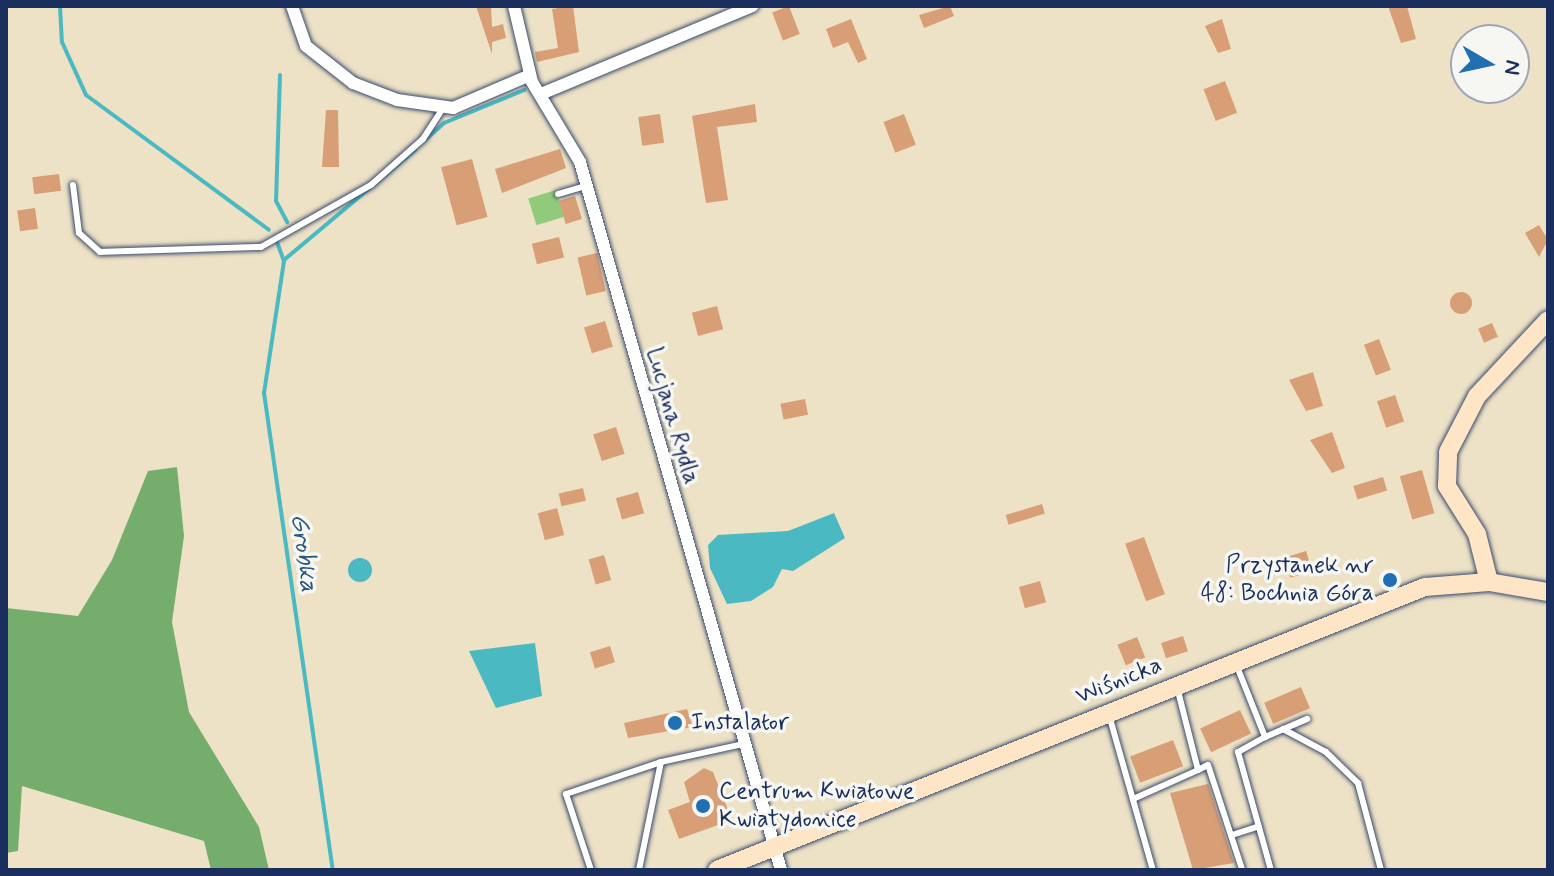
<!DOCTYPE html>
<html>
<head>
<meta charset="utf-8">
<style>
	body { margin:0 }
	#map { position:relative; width:1554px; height:876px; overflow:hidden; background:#ede2c6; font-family:Mynerve,sans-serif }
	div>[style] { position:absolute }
	.green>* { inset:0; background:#92ca7c; transform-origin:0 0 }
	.forest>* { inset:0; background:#75ae6c }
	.water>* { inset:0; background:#4ab9c1 }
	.round { border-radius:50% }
	.stream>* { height:4px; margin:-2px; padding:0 2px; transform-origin:2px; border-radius:2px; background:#4ab9c1 }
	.building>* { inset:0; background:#d89e76; transform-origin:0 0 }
	.roads { filter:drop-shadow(0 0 2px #3a4a6e) drop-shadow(0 0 2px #3a4a6e) }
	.lane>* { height:6px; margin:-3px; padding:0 3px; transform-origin:3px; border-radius:3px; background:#fff }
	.street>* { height:12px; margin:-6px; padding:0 6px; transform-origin:6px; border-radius:6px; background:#fff }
	.secondary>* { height:18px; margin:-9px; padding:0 9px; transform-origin:9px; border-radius:9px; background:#fde5c5 }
	.dots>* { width:22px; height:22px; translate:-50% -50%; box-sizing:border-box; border:4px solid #f6f6f2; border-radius:50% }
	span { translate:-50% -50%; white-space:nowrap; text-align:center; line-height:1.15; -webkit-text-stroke:7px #f6f6f2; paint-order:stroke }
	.street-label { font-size:24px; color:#1b2f5e }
	.poi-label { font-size:24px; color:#1b2f5e }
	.right { translate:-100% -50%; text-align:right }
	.left { translate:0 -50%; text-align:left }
	.water-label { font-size:26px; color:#29587c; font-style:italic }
	.frame { position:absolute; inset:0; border:8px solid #1b2f5e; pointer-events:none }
	.north { position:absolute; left:1450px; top:24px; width:80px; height:80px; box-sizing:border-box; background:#f6f6f2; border:2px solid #9ea6b7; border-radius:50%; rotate:99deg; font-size:22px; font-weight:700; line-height:32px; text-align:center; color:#1b2f5e }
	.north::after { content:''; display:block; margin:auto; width:28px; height:36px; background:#1f6fb2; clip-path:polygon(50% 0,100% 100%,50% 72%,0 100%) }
</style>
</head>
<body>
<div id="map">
	<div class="green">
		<i style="left:556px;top:190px;width:28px;height:29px;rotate:73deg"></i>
	</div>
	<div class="forest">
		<i style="clip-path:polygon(177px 467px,184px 536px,172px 622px,189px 712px,259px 827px,269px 870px,211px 870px,204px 841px,22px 786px,18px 851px,6px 853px,6px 608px,78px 616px,112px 560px,148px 471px)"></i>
	</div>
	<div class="water">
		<i style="clip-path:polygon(834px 513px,845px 538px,793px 571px,782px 569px,773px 587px,751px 601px,727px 604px,710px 568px,708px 545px,718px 535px,788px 531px)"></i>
		<i class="round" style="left:348px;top:558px;width:24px;height:24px"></i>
		<i style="clip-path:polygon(535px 643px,542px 696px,496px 708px,469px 651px)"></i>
	</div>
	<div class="stream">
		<i style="left:60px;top:6px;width:36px;rotate:87deg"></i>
		<i style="left:62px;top:42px;width:58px;rotate:65.6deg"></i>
		<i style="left:86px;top:95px;width:227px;rotate:36.4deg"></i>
		<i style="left:280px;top:75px;width:126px;rotate:91.8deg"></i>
		<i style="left:276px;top:201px;width:24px;rotate:62deg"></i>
		<i style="left:424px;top:141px;width:27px;rotate:-42deg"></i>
		<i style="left:444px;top:123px;width:87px;rotate:-22.4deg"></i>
		<i style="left:277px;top:242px;width:20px;rotate:70deg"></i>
		<i style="left:284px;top:261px;width:134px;rotate:98.6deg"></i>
		<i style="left:264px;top:393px;width:482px;rotate:81.8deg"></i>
		<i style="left:284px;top:260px;width:171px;rotate:-40deg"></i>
	</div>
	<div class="building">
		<i style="clip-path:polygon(476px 6px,491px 6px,492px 27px,503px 24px,506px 38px,492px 42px,492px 54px)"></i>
		<i style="clip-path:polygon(573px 6px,579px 52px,537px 62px,535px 52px,558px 48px,552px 9px)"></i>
		<i style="left:789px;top:6px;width:30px;height:18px;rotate:69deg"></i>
		<i style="clip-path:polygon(950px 6px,954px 16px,924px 28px,919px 15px)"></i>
		<i style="clip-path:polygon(1388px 6px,1407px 6px,1416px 39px,1401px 43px)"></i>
		<i style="clip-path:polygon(851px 19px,867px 59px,858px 63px,848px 42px,833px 48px,826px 29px)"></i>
		<i style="clip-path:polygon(1222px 19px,1231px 49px,1218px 53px,1205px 26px)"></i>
		<i style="left:1225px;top:81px;width:34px;height:23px;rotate:69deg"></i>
		<i style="clip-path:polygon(755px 104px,757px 122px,717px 127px,728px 200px,706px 203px,692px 116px)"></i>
		<i style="clip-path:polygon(326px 110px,338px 110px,339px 167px,322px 167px)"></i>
		<i style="left:660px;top:114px;width:29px;height:22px;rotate:82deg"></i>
		<i style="left:904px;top:114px;width:33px;height:22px;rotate:69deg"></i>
		<i style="clip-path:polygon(560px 149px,566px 168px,502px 193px,495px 169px)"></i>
		<i style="left:472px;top:159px;width:60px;height:32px;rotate:75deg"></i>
		<i style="left:59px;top:174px;width:17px;height:27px;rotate:83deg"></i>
		<i style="left:575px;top:196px;width:24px;height:17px;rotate:73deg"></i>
		<i style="left:35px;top:208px;width:21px;height:18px;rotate:82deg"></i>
		<i style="clip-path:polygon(1539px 225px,1548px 240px,1539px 257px,1525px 233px)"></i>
		<i style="left:559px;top:237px;width:21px;height:28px;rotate:76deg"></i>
		<i style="left:597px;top:253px;width:39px;height:20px;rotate:77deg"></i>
		<i class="round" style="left:1450px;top:292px;width:22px;height:22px"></i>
		<i style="left:717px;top:306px;width:24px;height:26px;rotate:75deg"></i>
		<i style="left:605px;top:321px;width:27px;height:22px;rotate:73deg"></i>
		<i style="left:1492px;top:323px;width:15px;height:15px;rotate:67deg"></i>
		<i style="left:1379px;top:339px;width:33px;height:16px;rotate:69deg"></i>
		<i style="clip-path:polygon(1313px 372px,1323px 406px,1306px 411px,1289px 380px)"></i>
		<i style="left:1395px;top:395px;width:28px;height:19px;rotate:71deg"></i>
		<i style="left:805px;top:399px;width:16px;height:25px;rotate:79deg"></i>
		<i style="left:616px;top:427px;width:28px;height:24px;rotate:72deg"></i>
		<i style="clip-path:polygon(1332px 432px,1345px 468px,1332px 473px,1310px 440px)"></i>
		<i style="left:1422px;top:470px;width:45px;height:23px;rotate:74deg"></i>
		<i style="left:1383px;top:477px;width:14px;height:31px;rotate:73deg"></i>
		<i style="left:583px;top:488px;width:13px;height:25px;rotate:77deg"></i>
		<i style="left:638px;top:492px;width:22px;height:23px;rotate:74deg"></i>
		<i style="left:1042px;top:504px;width:10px;height:38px;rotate:73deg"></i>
		<i style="left:557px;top:508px;width:28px;height:20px;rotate:75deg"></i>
		<i style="left:1144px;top:537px;width:61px;height:20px;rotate:70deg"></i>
		<i style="left:1306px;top:551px;width:21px;height:23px;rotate:73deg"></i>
		<i style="left:604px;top:555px;width:26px;height:16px;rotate:74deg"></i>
		<i style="left:1040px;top:581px;width:22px;height:22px;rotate:74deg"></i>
		<i style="left:1183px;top:636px;width:16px;height:23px;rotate:72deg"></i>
		<i style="left:1137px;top:637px;width:22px;height:21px;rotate:68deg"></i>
		<i style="left:610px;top:646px;width:17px;height:21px;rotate:73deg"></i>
		<i style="left:1301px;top:687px;width:23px;height:40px;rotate:67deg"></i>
		<i style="clip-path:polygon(687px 709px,693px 727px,628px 738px,624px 723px)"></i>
		<i style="left:1240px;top:710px;width:26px;height:44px;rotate:65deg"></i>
		<i style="left:1173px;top:740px;width:28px;height:46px;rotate:69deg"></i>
		<i style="clip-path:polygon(704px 768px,713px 772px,732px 820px,679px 839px,668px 810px,690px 802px,684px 782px)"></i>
		<i style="clip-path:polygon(1208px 784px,1234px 863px,1193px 870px,1170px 793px)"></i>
	</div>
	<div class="roads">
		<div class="lane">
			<i style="left:73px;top:185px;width:48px;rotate:82.9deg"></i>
			<i style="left:79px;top:233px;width:28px;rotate:42deg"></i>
			<i style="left:100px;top:252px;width:161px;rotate:-1.8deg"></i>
			<i style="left:261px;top:247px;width:126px;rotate:-29.4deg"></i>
			<i style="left:371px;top:185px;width:69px;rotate:-41.5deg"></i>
			<i style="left:423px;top:139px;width:37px;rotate:-57deg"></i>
			<i style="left:558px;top:194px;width:29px;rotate:-16deg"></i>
			<i style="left:1236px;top:664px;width:79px;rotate:68.3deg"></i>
			<i style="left:1265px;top:737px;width:31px;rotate:151deg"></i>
			<i style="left:1238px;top:752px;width:123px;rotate:74.4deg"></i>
			<i style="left:1109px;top:715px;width:161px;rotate:74.2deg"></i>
			<i style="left:1283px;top:729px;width:49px;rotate:28.1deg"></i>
			<i style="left:1326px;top:752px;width:45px;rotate:44.1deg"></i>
			<i style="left:1358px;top:783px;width:90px;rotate:75.2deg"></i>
			<i style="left:1265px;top:737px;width:46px;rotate:-23.2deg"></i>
			<i style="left:1198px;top:770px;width:11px;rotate:-27deg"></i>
			<i style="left:1208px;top:765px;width:109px;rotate:71.9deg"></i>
			<i style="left:1133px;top:799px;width:71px;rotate:-24deg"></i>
			<i style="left:1198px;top:770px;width:81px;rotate:-104.2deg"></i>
			<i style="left:1232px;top:835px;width:28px;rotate:-18deg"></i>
			<i style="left:591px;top:870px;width:80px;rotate:-108.2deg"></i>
			<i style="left:566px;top:794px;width:100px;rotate:-18.6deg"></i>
			<i style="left:639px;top:870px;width:110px;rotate:-78.5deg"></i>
			<i style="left:661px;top:762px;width:84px;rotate:-12.4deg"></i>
		</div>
		<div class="street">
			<i style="left:292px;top:6px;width:42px;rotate:70.7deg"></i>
			<i style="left:306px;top:46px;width:60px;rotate:38.2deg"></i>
			<i style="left:353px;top:83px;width:47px;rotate:21.1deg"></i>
			<i style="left:397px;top:100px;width:57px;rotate:8.1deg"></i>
			<i style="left:453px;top:108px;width:84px;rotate:-23.2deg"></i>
			<i style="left:514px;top:6px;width:78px;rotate:76.7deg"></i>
			<i style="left:532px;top:82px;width:93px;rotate:59deg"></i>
			<i style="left:580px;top:162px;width:736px;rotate:74.15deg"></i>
			<i style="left:541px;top:94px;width:229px;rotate:-22.6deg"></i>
		</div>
		<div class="secondary">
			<i style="left:1489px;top:582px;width:49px;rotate:-104deg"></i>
			<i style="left:1477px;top:534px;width:57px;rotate:-122deg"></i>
			<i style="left:1447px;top:486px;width:34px;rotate:-88deg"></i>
			<i style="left:1448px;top:452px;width:63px;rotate:-62.6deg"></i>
			<i style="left:1477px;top:396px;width:104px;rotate:-46.9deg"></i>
			<i style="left:717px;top:870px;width:762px;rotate:-21.79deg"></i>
			<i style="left:1425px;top:587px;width:64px;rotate:-4.5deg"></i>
			<i style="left:1489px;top:582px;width:60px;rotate:9.6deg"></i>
		</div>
	</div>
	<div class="dots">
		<i style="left:1390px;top:580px;background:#1f6fb2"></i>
		<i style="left:675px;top:723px;background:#1f6fb2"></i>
		<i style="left:703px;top:806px;background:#1f6fb2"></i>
	</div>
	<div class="street-label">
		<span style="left:672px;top:416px;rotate:74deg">Lucjana Rydla</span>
		<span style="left:1119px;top:681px;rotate:-22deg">Wiśnicka</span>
	</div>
	<div class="poi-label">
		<span class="right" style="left:1374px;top:580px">Przystanek nr<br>48: Bochnia Góra</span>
		<span class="left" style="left:691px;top:723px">Instalator</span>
		<span class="left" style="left:719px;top:806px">Centrum Kwiatowe<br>Kwiatydonice</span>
	</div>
	<div class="water-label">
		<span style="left:303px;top:553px;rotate:82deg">Grobka</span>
	</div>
	<div class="frame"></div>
	<div class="north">N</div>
</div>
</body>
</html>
